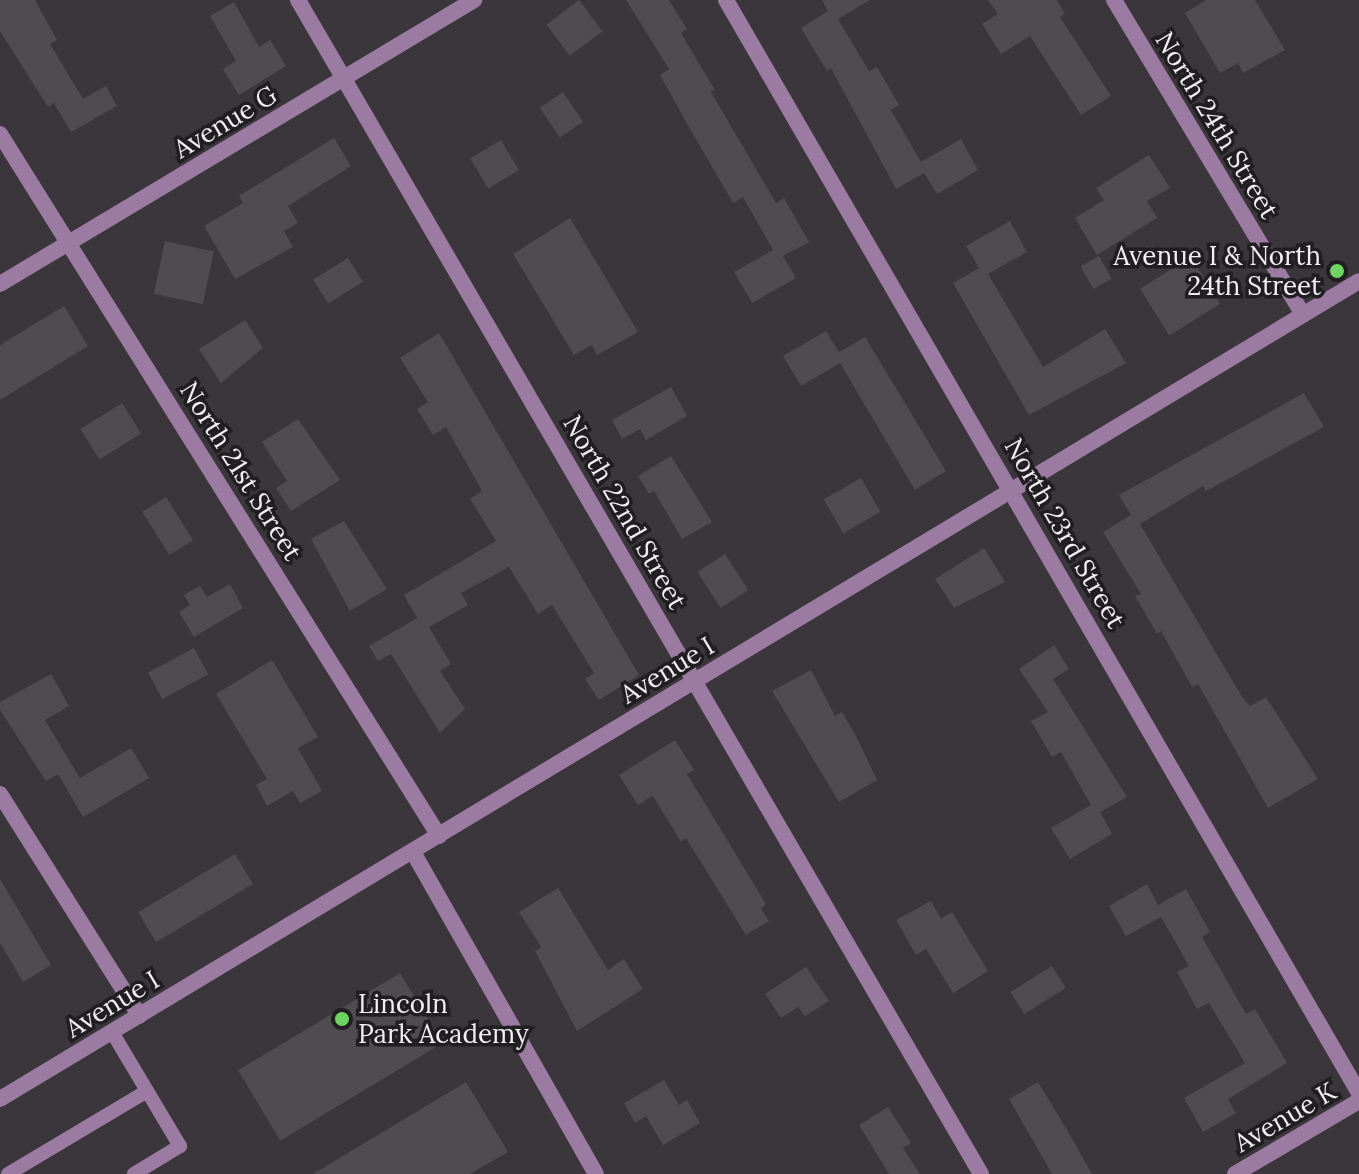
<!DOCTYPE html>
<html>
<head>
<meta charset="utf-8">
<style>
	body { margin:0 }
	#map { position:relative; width:1359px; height:1174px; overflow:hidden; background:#3b363b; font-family:Lora,serif }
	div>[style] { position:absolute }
	.building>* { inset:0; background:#504b51; transform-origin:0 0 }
	.service>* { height:14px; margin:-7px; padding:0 7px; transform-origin:7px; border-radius:7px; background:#9c7ba2 }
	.minor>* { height:16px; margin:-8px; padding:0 8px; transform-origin:8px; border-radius:8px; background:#9c7ba2 }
	.dots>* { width:22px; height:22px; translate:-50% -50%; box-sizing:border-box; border:4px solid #201e21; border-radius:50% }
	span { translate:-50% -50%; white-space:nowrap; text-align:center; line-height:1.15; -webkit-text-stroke:7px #201e21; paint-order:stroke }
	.street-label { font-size:26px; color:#f2eff3 }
	.poi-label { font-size:26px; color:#f2eff3 }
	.right { translate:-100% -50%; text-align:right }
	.left { translate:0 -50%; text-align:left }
</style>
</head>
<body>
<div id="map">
	<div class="building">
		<i style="clip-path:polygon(0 0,35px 0,57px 40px,50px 44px,83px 99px,106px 86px,117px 106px,71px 132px,54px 103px,48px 107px,0 31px)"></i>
		<i style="left:579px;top:0;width:39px;height:41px;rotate:53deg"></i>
		<i style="clip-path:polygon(626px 0,669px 0,687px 29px,681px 33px,715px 90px,711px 92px,776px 203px,784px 198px,809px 242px,783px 256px,796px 278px,752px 303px,734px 272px,773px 250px,743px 197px,733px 203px,690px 129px,660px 75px,669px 69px)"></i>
		<i style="clip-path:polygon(822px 0,870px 0,838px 19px,869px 71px,877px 67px,899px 105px,891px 110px,921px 162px,961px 139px,978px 170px,937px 194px,924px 173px,896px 189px,831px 68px,827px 71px,801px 28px,828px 11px)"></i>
		<i style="clip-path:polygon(988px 0,1057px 0,1065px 14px,1060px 17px,1111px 96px,1081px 115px,1030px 36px,1001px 54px,982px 24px,998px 14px)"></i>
		<i style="clip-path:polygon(1206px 0,1255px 0,1285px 50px,1243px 73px,1238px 63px,1220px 73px,1185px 13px)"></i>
		<i style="clip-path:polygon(234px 2px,259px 47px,270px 40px,286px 66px,239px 95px,223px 69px,236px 61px,210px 16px)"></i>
		<i style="left:563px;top:92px;width:36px;height:28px;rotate:56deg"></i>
		<i style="clip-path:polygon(334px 138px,351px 166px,288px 206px,298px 223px,284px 231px,293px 247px,235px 279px,204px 226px,243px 203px,239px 196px)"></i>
		<i style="left:501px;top:140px;width:35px;height:36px;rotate:59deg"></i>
		<i style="clip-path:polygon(1149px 155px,1170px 188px,1147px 201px,1157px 218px,1097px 255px,1075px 218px,1104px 200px,1096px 188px)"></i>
		<i style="clip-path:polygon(570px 218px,638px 332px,597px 355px,592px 345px,574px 355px,513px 254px)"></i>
		<i style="clip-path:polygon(1010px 221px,1027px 252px,988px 274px,1043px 367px,1105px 329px,1126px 363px,1029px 415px,953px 283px,979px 268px,966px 246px)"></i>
		<i style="left:165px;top:241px;width:50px;height:54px;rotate:12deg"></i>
		<i style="left:1099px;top:256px;width:26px;height:21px;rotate:61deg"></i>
		<i style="left:1191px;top:257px;width:55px;height:60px;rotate:58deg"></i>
		<i style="left:348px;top:258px;width:28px;height:41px;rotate:58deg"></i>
		<i style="clip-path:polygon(64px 306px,88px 346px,0 400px,0 345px)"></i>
		<i style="clip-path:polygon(245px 320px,263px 348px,221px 383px,199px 349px)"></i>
		<i style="clip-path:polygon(826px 331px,839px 352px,865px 337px,946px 471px,915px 490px,840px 363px,801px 386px,783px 356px)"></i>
		<i style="clip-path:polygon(439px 333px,639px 675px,599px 700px,585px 679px,594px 673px,552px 605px,538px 614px,509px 567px,461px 593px,468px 605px,429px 627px,451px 664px,440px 671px,465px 709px,440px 733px,391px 654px,378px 661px,369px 646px,417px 618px,404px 595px,496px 541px,470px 499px,482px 491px,446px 427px,433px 435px,417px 409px,428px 402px,400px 358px)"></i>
		<i style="clip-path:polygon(671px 387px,687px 416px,646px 440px,640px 429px,622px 439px,612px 420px)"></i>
		<i style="clip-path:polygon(1304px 393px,1324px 427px,1206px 491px,1203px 486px,1140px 524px,1242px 697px,1250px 706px,1266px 697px,1318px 779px,1268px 808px,1198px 684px,1192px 687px,1161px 631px,1157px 634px,1135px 596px,1141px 594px,1103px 532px,1131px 515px,1119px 495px)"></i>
		<i style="left:122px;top:403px;width:36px;height:49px;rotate:58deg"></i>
		<i style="clip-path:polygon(298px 419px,340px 480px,291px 511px,276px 488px,287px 481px,262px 442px)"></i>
		<i style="clip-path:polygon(671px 456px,712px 522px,682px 539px,654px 491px,649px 494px,638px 476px)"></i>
		<i style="left:861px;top:478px;width:39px;height:43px;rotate:60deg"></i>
		<i style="left:166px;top:497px;width:51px;height:28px;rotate:58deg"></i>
		<i style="clip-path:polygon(344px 521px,387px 589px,350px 611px,311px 539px)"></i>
		<i style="clip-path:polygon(984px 548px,1005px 582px,954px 608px,935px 579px)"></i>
		<i style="left:725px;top:554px;width:43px;height:33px;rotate:57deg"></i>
		<i style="clip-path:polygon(230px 584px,243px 608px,194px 637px,179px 612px,190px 605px,184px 595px,200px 586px,207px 597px)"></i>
		<i style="clip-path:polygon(1054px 645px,1069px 669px,1053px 679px,1127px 797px,1100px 812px,1112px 834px,1070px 859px,1051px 828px,1091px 805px,1061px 752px,1052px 757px,1031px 721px,1048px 712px,1019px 669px)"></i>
		<i style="left:194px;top:648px;width:30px;height:52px;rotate:62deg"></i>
		<i style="clip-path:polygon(272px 660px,318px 737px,298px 748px,322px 791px,300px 803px,293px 791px,267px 806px,256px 785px,267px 779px,216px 694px)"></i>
		<i style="clip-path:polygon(811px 670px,835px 716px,842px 712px,856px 736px,877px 780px,839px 802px,772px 691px)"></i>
		<i style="clip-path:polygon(51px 674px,69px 706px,45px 720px,80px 778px,131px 748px,149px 778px,83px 817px,58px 774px,46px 781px,0 710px,0 702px)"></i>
		<i style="clip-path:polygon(675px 740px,694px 770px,687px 774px,766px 904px,761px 908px,769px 921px,746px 935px,686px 838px,681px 842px,653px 796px,638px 805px,619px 775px)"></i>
		<i style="left:235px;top:854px;width:35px;height:113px;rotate:59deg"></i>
		<i style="clip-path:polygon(0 879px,51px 965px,23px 982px,0 943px)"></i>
		<i style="clip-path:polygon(1147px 884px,1158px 905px,1186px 889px,1210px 932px,1202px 937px,1246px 1014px,1255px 1009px,1287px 1063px,1228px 1099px,1236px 1113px,1203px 1132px,1184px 1098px,1245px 1063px,1209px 1003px,1197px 1009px,1177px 972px,1189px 966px,1161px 917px,1126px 936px,1109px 906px)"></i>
		<i style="clip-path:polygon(558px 888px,608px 970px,624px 959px,643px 989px,577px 1031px,535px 951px,541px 947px,519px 912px)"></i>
		<i style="clip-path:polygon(931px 901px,941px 919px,952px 912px,988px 971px,953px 993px,926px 949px,916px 955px,896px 920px)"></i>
		<i style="left:1052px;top:966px;width:26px;height:49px;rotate:58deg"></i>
		<i style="clip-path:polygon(806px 967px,829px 1001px,805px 1016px,798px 1007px,781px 1018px,765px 994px)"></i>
		<i style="left:400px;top:973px;width:82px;height:189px;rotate:59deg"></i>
		<i style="clip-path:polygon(664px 1080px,679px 1105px,687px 1100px,700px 1123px,663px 1145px,646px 1116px,635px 1123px,624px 1103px)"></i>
		<i style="clip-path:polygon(466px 1082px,508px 1152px,470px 1174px,313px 1174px)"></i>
		<i style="clip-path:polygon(1038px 1082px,1066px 1128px,1092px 1174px,1052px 1174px,1009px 1099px)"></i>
		<i style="clip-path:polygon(888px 1107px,911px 1143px,903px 1148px,920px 1174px,889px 1174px,859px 1125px)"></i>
	</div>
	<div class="service">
		<i style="left:112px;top:1032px;width:133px;rotate:59.2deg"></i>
		<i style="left:180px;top:1146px;width:54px;rotate:148.7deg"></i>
		<i style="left:8px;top:1174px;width:162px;rotate:-30.8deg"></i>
	</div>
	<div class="minor">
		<i style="left:298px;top:0;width:1358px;rotate:59.81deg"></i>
		<i style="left:726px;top:0;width:1263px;rotate:59.92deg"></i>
		<i style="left:1114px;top:0;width:367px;rotate:59deg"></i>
		<i style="left:0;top:134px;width:828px;rotate:57.98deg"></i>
		<i style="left:0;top:284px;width:553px;rotate:-30.93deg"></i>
		<i style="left:0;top:794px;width:262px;rotate:57.8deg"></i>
		<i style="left:413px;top:852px;width:370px;rotate:60.4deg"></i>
		<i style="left:0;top:1099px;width:1586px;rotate:-31.04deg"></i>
		<i style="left:1235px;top:1174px;width:144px;rotate:-30.5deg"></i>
	</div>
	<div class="dots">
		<i style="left:1337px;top:271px;background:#6dd361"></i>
		<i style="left:342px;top:1019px;background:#6dd361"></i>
	</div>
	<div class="street-label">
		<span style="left:225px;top:122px;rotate:-31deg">Avenue G</span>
		<span style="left:1217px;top:125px;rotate:59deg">North 24th Street</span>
		<span style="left:241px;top:471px;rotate:58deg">North 21st Street</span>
		<span style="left:625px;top:512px;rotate:60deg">North 22nd Street</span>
		<span style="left:1065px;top:533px;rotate:60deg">North 23rd Street</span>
		<span style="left:667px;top:670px;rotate:-31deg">Avenue I</span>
		<span style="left:112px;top:1004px;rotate:-31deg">Avenue I</span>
		<span style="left:1285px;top:1117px;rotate:-30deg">Avenue K</span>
	</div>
	<div class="poi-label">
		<span class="right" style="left:1321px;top:271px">Avenue I &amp; North<br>24th Street</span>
		<span class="left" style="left:358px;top:1019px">Lincoln<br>Park Academy</span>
	</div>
</div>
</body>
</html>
